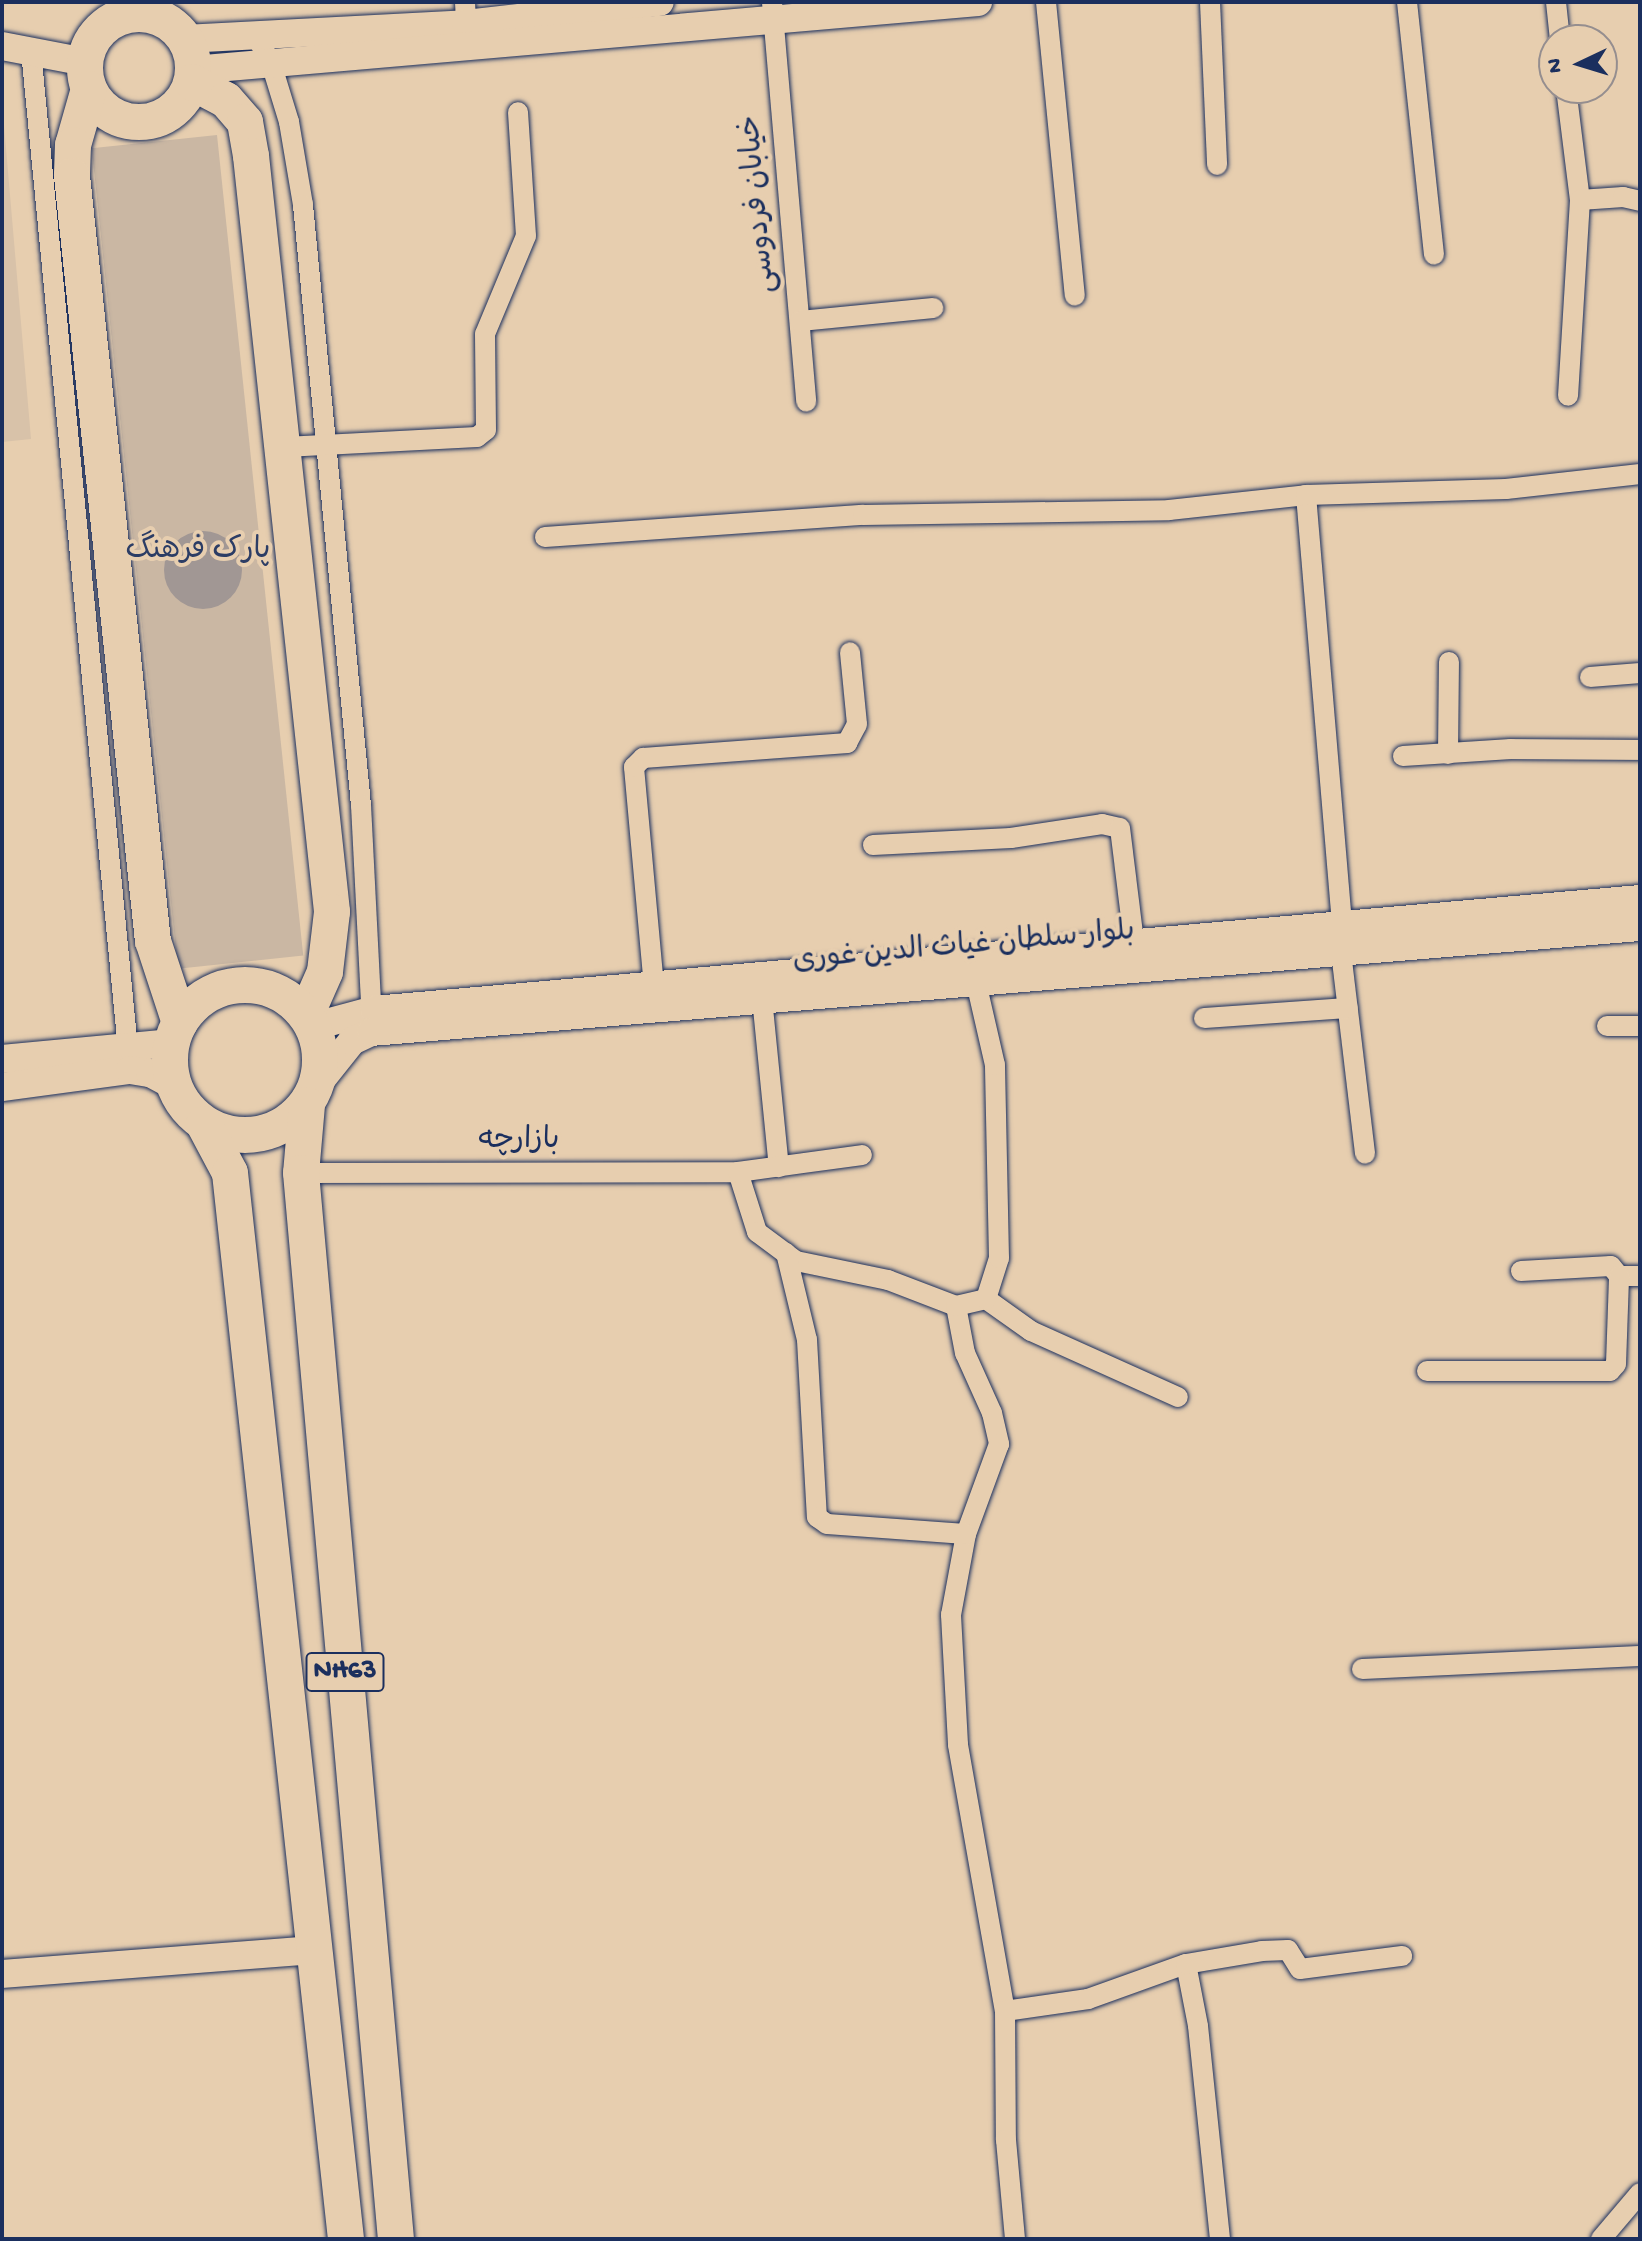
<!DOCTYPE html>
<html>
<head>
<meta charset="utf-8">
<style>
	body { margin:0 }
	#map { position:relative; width:1642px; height:2241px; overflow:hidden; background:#e7ceaf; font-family:"Gochi Hand","Playpen Sans Arabic",sans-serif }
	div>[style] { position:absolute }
	.built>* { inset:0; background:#d8c2a9 }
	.green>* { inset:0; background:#cab7a3; transform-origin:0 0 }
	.water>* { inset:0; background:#a19794 }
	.round { border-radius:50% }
	.roads { filter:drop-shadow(0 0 2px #1b2f5e) drop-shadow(0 0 2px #1b2f5e) }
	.street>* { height:20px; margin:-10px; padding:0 10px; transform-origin:10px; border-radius:10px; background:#e7ceaf }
	.secondary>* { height:28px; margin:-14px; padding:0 14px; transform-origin:14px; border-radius:14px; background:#e7ceaf }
	.highway>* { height:36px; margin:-18px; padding:0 18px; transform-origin:18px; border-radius:18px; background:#e7ceaf }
	.highway>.ring { margin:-18px; padding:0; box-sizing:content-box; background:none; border:36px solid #e7ceaf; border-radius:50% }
	span { translate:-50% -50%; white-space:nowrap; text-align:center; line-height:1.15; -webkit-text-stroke:8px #e7ceaf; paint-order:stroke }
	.shield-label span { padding:2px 6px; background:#e7ceaf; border:2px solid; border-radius:6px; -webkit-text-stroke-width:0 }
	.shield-label { font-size:28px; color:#1b2f5e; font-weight:700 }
	.street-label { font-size:30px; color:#1b2f5e }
	.park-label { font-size:30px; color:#2c3d65 }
	.frame { position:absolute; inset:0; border:4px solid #1b2f5e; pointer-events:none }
	.north { position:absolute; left:1538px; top:24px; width:80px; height:80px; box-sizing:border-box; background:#e7ceaf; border:2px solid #958e8f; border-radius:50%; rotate:266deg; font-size:22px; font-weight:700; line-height:32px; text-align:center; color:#1b2f5e }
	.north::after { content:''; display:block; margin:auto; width:28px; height:36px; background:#1b2f5e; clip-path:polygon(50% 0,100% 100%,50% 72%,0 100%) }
</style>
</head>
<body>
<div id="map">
	<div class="built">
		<i style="clip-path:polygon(2px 102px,31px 439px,2px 442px)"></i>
	</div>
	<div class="green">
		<i style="left:217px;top:135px;width:825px;height:126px;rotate:84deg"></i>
	</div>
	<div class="water">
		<i class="round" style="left:164px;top:531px;width:78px;height:78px"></i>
	</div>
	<div class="roads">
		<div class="street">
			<i style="left:465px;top:2px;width:22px;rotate:87deg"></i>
			<i style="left:772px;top:2px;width:401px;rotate:85.1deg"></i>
			<i style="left:1046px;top:2px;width:295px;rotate:84.4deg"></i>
			<i style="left:1210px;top:2px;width:163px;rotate:87.5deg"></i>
			<i style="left:1407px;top:2px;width:254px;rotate:83.9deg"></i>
			<i style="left:1556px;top:2px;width:38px;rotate:84deg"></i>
			<i style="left:254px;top:33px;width:34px;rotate:60deg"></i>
			<i style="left:271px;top:63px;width:62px;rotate:73deg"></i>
			<i style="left:289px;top:122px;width:84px;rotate:80.4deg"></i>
			<i style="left:303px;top:205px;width:603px;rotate:84.48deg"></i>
			<i style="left:361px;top:805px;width:219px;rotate:87.1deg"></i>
			<i style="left:31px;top:51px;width:1013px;rotate:84.45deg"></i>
			<i style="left:1566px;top:88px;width:113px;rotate:82.9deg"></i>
			<i style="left:1580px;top:200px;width:196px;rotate:93.5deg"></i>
			<i style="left:1580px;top:200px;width:43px;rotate:-4deg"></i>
			<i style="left:1623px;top:197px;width:17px;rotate:13deg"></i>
			<i style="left:800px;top:321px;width:134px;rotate:-5.6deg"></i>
			<i style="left:285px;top:447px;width:192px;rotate:-3deg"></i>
			<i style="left:477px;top:437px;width:11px;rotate:-38deg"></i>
			<i style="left:486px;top:430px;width:96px;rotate:-90.6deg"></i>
			<i style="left:485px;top:334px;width:106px;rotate:-67.3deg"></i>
			<i style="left:526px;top:236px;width:124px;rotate:-93.7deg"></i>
			<i style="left:1306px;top:495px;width:431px;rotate:85.2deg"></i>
			<i style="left:545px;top:537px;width:319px;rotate:-4deg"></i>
			<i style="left:863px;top:515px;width:306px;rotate:-0.9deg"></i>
			<i style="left:1169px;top:510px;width:138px;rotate:-6.2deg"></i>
			<i style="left:1306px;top:495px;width:200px;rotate:-1.7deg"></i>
			<i style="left:1506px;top:489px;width:135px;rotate:-6.4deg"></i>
			<i style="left:1590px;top:677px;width:50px;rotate:-4.6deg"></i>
			<i style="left:1448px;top:754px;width:92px;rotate:-89.4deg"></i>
			<i style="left:1403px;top:756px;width:108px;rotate:-3.7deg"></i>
			<i style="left:1511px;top:749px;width:129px;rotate:0.4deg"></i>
			<i style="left:873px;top:845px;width:138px;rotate:-2.9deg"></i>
			<i style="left:1011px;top:838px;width:92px;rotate:-8.7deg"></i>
			<i style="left:1102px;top:824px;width:18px;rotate:13deg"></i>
			<i style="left:1120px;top:828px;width:115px;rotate:83deg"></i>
			<i style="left:1341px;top:952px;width:203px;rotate:83.2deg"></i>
			<i style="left:654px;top:987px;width:221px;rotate:-95.2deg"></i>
			<i style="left:634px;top:767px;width:13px;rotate:-45deg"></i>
			<i style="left:643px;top:758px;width:205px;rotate:-4.2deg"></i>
			<i style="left:847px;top:743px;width:21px;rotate:-62deg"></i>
			<i style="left:857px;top:724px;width:72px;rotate:-95.6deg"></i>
			<i style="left:762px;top:998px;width:170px;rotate:84.3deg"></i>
			<i style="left:1204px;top:1018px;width:144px;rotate:-4deg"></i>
			<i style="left:1607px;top:1026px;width:33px"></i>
			<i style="left:738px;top:1172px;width:63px;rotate:72.4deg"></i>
			<i style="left:757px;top:1232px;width:49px;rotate:36.6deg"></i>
			<i style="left:796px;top:1261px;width:94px;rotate:11.7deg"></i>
			<i style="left:888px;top:1280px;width:73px;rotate:20.9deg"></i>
			<i style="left:956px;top:1306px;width:48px;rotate:79.2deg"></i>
			<i style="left:965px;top:1353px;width:66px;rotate:65.8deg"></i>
			<i style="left:992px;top:1413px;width:32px;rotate:77deg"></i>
			<i style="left:999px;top:1444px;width:96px;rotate:110.1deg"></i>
			<i style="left:966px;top:1534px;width:82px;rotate:100.5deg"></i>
			<i style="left:951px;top:1615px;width:130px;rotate:86.9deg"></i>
			<i style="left:958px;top:1745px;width:270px;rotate:80deg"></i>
			<i style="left:1005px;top:2011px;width:129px;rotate:89.6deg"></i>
			<i style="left:1006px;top:2140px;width:99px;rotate:84.8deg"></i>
			<i style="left:301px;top:1173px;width:437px;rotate:-0.1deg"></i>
			<i style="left:738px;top:1172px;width:125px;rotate:-7.8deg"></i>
			<i style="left:786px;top:1253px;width:89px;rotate:76.4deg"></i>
			<i style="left:807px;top:1340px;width:177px;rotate:86.8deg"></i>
			<i style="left:817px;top:1517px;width:12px;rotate:35deg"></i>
			<i style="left:827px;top:1524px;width:139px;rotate:4.1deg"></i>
			<i style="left:1521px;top:1271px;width:90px;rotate:-3.2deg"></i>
			<i style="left:1611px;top:1266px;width:13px;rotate:51deg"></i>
			<i style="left:1619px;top:1276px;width:21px"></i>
			<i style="left:986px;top:1299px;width:55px;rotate:35.4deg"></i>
			<i style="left:1031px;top:1331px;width:161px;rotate:24.2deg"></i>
			<i style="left:956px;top:1306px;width:31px;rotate:-13deg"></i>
			<i style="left:986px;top:1299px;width:43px;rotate:-72.4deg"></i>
			<i style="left:999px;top:1258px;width:193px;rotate:-91.2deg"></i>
			<i style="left:995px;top:1065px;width:85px;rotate:-102.9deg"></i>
			<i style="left:1427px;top:1371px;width:183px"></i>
			<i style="left:1610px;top:1371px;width:9px;rotate:-49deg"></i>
			<i style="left:1616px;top:1364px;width:88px;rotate:-88deg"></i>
			<i style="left:1362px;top:1669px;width:278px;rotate:-2.7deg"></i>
			<i style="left:1186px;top:1964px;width:63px;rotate:79deg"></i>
			<i style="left:1198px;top:2026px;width:214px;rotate:84.1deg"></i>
			<i style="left:1005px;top:2011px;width:84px;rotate:-8.2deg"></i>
			<i style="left:1088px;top:1999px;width:104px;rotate:-19.7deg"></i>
			<i style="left:1186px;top:1964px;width:77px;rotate:-9.7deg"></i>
			<i style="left:1262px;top:1951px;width:26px;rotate:-2deg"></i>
			<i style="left:1288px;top:1950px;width:22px;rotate:58deg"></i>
			<i style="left:1300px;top:1969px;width:103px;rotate:-7.3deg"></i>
			<i style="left:1601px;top:2239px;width:60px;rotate:-49.7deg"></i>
		</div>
		<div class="secondary">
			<i style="left:184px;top:39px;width:282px;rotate:-3deg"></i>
			<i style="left:466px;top:24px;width:195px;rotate:-6.5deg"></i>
			<i style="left:2px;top:46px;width:85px;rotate:10.9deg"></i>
			<i style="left:193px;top:70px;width:788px;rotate:-4.95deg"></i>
			<i style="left:311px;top:1027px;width:65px;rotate:-15.1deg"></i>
			<i style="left:374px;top:1010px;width:1271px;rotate:-5.01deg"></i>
			<i style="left:2px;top:1059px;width:171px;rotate:-5.4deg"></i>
			<i style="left:317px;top:1085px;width:56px;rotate:-51.5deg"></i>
			<i style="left:352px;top:1041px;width:21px;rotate:-25deg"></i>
			<i style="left:371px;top:1032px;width:1273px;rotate:-4.73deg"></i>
			<i style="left:2px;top:1087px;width:129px;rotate:-7.6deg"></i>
			<i style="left:130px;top:1070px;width:20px;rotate:9deg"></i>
			<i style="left:150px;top:1073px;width:27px;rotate:28deg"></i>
			<i style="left:174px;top:1086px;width:21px;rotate:61deg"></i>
			<i style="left:2px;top:1974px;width:312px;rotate:-4.4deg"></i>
		</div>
		<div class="highway">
			<i class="ring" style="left:85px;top:14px;width:72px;height:72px"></i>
			<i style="left:192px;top:82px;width:38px;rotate:28deg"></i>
			<i style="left:226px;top:100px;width:29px;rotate:49deg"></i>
			<i style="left:245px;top:122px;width:35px;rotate:80deg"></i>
			<i style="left:251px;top:156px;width:760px;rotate:83.88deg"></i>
			<i style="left:332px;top:912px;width:60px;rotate:96.7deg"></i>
			<i style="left:325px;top:972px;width:47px;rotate:113.8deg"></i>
			<i style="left:89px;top:89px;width:58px;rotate:105.9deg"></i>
			<i style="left:73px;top:145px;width:31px;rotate:92deg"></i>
			<i style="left:72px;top:176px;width:769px;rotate:83.96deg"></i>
			<i style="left:153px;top:941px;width:86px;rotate:71.8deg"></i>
			<i class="ring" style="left:170px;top:985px;width:114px;height:114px"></i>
			<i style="left:307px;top:1105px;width:68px;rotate:95deg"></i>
			<i style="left:301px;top:1173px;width:1070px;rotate:84.91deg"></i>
			<i style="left:204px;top:1124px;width:55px;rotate:62deg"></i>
			<i style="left:230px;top:1173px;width:1072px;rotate:83.79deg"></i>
		</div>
	</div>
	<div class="shield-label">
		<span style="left:345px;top:1672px">NH63</span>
	</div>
	<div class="street-label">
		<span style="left:760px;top:204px;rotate:-95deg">خیابان فردوسی</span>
		<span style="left:964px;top:948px;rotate:-5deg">بلوار سلطان غیاث الدین غوری</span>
		<span style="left:519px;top:1142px">بازارچه</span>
	</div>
	<div class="park-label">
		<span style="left:198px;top:552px">پارک فرهنگ</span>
	</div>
	<div class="frame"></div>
	<div class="north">N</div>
</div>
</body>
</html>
